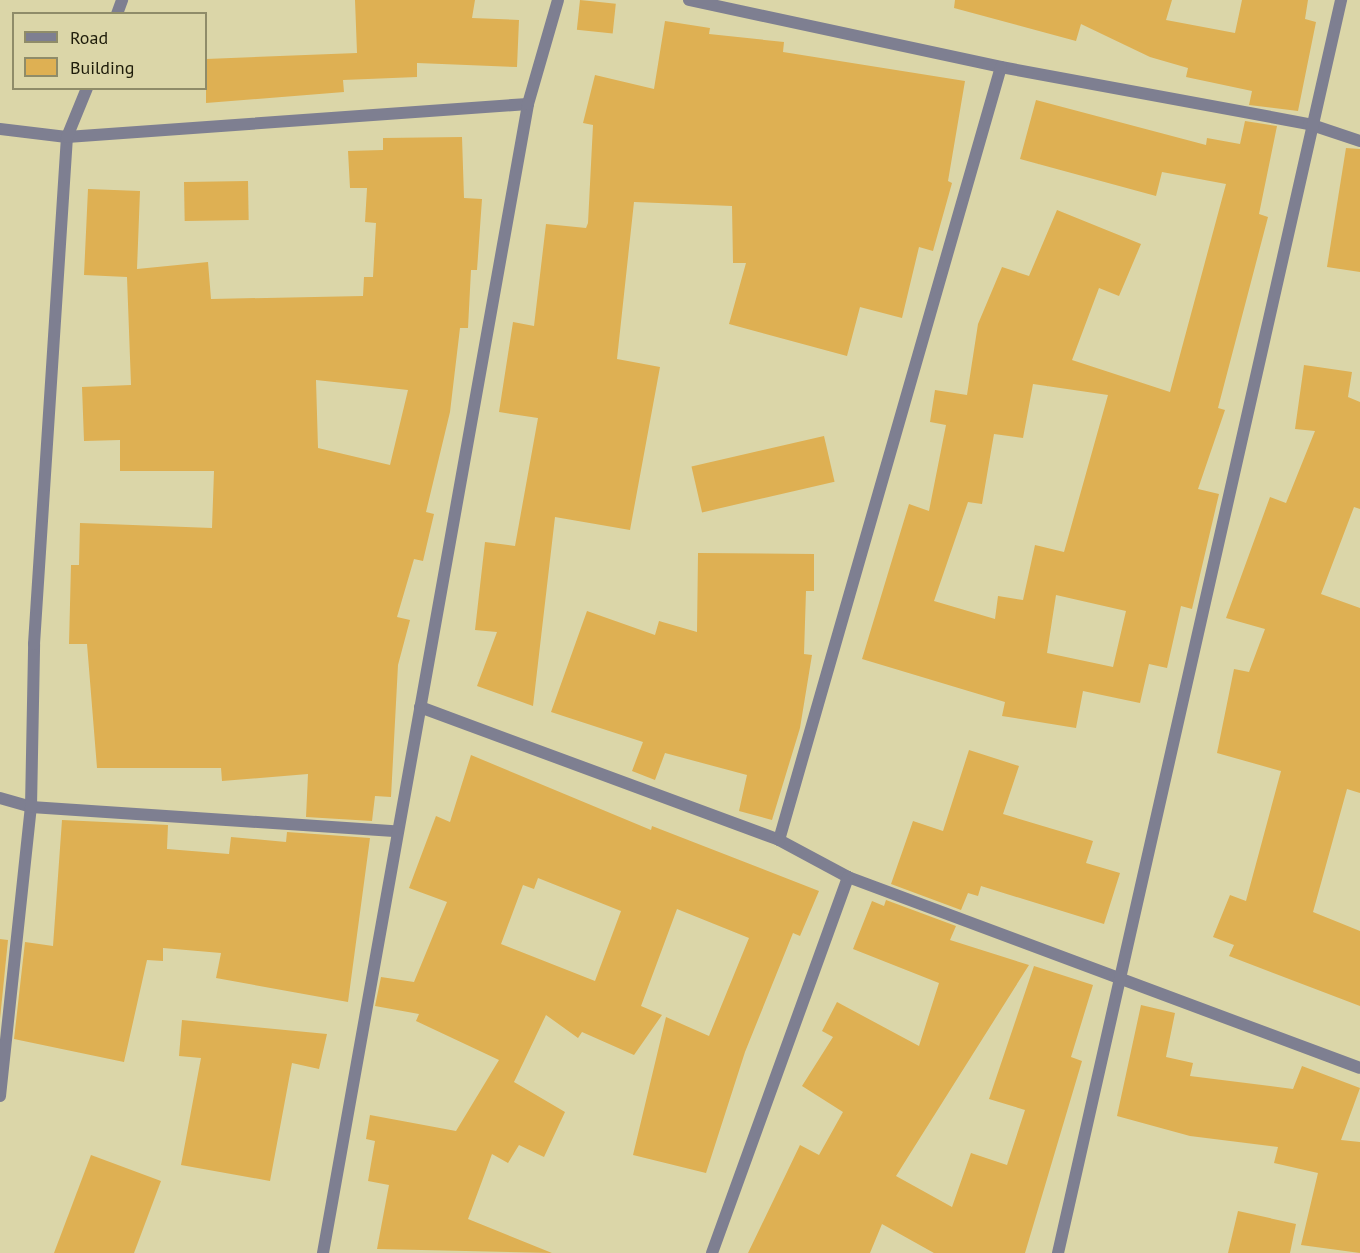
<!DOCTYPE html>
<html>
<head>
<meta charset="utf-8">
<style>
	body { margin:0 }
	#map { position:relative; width:1360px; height:1253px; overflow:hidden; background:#dbd6a8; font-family:"PT Sans",sans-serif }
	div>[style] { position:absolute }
	.building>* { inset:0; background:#deb053; transform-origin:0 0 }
	.minor>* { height:12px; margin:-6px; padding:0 6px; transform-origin:6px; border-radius:6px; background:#7e7f91 }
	span { translate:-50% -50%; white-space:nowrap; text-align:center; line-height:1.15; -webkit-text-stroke:4.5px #dbd6a8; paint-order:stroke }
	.legend { position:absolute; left:12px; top:12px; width:195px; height:78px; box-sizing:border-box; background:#dbd6a8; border:2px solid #8f8c69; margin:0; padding:8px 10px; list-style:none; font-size:18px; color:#1e1c0a }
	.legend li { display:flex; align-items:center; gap:12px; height:30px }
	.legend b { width:30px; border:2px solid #8f8c69 }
</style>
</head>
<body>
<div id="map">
	<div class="building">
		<i style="clip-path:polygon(355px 0,475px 0,472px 18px,519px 20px,517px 67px,417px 63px,417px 77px,343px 80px,344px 92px,206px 103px,206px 59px,357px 53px)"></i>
		<i style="left:580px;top:0;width:36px;height:30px;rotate:6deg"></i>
		<i style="clip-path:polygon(955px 0,1172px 0,1166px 20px,1235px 33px,1242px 0,1308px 0,1305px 19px,1316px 22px,1298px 111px,1249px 105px,1252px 91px,1186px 77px,1188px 68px,1150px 57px,1081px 24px,1076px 41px,954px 8px)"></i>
		<i style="clip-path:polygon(665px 21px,710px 28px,709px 34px,784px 42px,783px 52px,965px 81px,948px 181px,952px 183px,933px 251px,919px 247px,902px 318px,860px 307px,847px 356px,729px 324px,746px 263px,733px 263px,732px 206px,634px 202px,617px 359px,660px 367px,630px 530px,555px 517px,533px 706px,477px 686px,497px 632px,475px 630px,485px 542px,515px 546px,538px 418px,499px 412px,513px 322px,534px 326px,546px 224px,586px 228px,588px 223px,593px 125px,583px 123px,595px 75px,654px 89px)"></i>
		<i style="clip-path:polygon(evenodd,1036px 100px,1206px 145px,1207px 138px,1240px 144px,1245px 121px,1277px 126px,1259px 214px,1268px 217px,1218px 408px,1225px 410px,1198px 489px,1219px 494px,1192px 609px,1181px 606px,1167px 668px,1149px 664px,1140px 703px,1083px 691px,1076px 728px,1002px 716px,1005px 702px,862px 659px,909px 504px,929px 511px,946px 425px,930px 422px,935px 390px,967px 395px,978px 324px,1002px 267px,1029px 276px,1057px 210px,1141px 244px,1119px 296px,1099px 288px,1072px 360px,1170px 392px,1226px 184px,1162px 172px,1156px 196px,1020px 159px,1036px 100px,1033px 384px,1108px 395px,1064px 552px,1035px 545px,1023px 600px,998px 596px,995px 619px,934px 601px,968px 502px,982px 504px,994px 434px,1023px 438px,1033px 384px,1036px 100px,1056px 595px,1126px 611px,1113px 667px,1047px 653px,1056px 595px)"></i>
		<i style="clip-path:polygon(evenodd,462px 137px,464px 198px,482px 199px,477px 270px,471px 270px,468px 328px,460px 328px,450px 412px,426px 512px,434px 514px,423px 561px,414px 559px,397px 617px,410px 620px,398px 665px,391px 797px,375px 796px,372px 821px,306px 817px,308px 774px,222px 781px,221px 768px,97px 768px,87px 644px,69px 644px,71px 565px,79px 565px,80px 523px,212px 528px,214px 471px,120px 471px,120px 440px,84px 441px,82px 387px,131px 385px,127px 277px,84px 275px,88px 189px,140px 191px,137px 269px,208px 262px,211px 299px,363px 296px,364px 277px,373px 277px,376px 223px,365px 222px,367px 188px,350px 188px,348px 151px,383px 150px,383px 138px,462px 137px,316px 380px,408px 390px,390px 465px,318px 448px,316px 380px)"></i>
		<i style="clip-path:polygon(1346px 148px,1360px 149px,1360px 272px,1327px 267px)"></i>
		<i style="left:248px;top:181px;width:39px;height:64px;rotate:89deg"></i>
		<i style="clip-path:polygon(1304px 365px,1352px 372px,1348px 397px,1360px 402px,1360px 509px,1354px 507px,1321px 594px,1360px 608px,1360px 793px,1347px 789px,1313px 912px,1360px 931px,1360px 1006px,1229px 956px,1234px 945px,1213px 937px,1230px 895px,1246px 901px,1281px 771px,1217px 753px,1234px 669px,1249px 672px,1265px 629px,1226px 618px,1270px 497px,1286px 503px,1315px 431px,1295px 429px)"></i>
		<i style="left:824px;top:436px;width:47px;height:136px;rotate:77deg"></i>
		<i style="clip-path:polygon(698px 553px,814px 554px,814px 591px,806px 591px,804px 654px,812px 655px,800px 728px,772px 820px,739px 811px,747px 775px,665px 753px,655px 780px,632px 771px,643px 742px,551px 712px,587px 611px,655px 635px,659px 621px,697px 632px)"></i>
		<i style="clip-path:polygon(969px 750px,1019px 766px,1003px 814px,1093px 841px,1086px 863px,1120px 873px,1104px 924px,981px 886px,978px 896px,968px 893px,961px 910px,891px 884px,913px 821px,943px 831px)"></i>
		<i style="clip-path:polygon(evenodd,471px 755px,651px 830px,652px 826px,819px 891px,800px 936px,793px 933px,745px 1052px,706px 1173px,633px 1155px,666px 1017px,709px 1036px,749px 938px,677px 909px,641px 1006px,662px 1015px,634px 1055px,582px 1032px,578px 1038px,546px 1015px,514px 1082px,565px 1112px,544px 1157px,519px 1145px,508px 1163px,492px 1154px,468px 1219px,552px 1253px,377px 1249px,389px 1185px,368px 1181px,375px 1141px,366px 1139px,370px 1115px,456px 1131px,499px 1060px,416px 1021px,419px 1014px,375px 1006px,381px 977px,414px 982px,447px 902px,409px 888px,436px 816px,450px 822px,471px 755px,538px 878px,621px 911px,595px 981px,501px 944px,523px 885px,534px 889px,538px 878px)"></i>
		<i style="clip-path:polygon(62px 820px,168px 825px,167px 849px,229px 854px,231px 837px,286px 842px,287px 832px,370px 838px,348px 1002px,216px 978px,221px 953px,163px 948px,163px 961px,147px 960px,124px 1062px,14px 1039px,25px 942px,53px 946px)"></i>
		<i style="clip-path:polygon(886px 900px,956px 926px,950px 940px,1029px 965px,896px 1176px,952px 1207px,971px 1153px,1007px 1165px,1025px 1110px,989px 1099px,1034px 966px,1093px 985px,1071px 1057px,1082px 1061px,1025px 1253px,934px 1253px,882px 1224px,870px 1253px,748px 1253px,800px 1145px,819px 1155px,843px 1112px,802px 1086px,833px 1037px,822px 1031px,837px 1002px,919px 1046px,939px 983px,853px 949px,872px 901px,884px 906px)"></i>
		<i style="clip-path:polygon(0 939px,8px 940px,0 1019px)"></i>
		<i style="clip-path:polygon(1141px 1005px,1175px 1013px,1166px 1057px,1193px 1063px,1190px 1076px,1293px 1089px,1302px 1066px,1360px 1088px,1341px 1140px,1360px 1142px,1360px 1253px,1301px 1245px,1318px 1173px,1274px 1163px,1278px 1147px,1190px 1136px,1117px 1116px)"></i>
		<i style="clip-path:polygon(182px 1020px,327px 1034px,319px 1069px,292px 1063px,270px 1181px,181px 1165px,201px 1058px,179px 1056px)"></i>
		<i style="clip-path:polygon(91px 1155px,161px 1181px,134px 1253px,54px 1253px)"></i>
		<i style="clip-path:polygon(1238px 1211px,1296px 1224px,1290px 1253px,1228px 1253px)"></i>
	</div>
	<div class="minor">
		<i style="left:689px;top:0;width:319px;rotate:12.1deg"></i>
		<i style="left:1001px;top:67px;width:313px;rotate:10.5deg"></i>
		<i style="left:1309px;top:124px;width:54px;rotate:18.4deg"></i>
		<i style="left:117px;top:14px;width:15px;rotate:-70deg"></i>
		<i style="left:0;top:129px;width:67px;rotate:6.8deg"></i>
		<i style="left:67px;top:137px;width:462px;rotate:-4.1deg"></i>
		<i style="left:420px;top:707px;width:383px;rotate:20.3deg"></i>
		<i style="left:779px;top:840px;width:78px;rotate:28.2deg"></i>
		<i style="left:848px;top:877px;width:546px;rotate:20.46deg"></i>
		<i style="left:0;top:798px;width:32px;rotate:16deg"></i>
		<i style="left:31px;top:807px;width:364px;rotate:3.8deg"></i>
		<i style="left:779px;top:840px;width:804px;rotate:-73.98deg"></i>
		<i style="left:0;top:1096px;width:291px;rotate:-83.9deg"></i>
		<i style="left:31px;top:807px;width:163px;rotate:-88.9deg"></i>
		<i style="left:34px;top:644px;width:508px;rotate:-86.28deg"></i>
		<i style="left:67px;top:137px;width:53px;rotate:-67.8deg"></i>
		<i style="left:323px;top:1253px;width:1167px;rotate:-79.88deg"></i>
		<i style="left:528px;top:104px;width:108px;rotate:-73.9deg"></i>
		<i style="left:712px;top:1253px;width:400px;rotate:-70.1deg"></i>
		<i style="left:1058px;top:1253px;width:1285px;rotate:-77.27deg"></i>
	</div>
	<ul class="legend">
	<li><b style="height:8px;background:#7e7f91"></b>Road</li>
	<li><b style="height:16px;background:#deb053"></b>Building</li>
	</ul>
</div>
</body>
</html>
